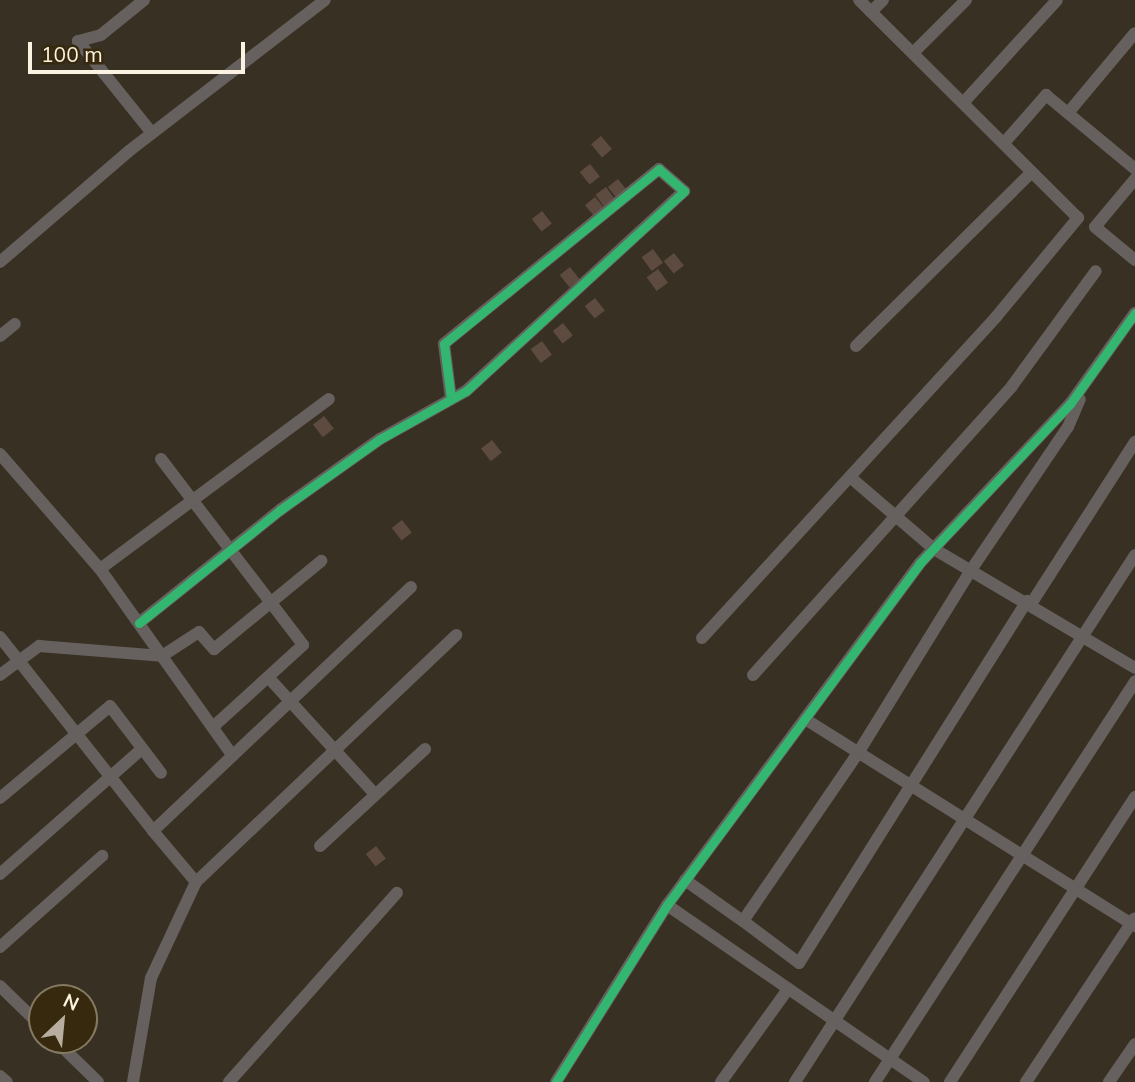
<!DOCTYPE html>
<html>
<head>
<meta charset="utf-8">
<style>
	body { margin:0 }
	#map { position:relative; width:1135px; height:1082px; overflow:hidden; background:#383022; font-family:Mulish,sans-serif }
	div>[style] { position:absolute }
	.building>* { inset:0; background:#5d4b40; transform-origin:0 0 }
	.minor>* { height:12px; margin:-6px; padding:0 6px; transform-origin:6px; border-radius:6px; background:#66605e }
	.cycleway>* { height:9px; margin:-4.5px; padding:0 4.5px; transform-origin:4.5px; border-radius:4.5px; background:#33b770 }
	span { translate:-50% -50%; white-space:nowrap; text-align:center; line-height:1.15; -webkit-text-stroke:7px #37290d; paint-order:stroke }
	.north { position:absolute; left:28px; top:984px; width:70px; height:70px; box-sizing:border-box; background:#37290d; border:2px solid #857962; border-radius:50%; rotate:26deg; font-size:19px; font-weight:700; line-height:28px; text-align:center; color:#fbf2e2 }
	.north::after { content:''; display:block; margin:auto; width:24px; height:32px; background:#b7ae9f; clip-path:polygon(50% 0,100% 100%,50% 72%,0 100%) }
	.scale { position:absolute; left:28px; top:42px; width:217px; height:32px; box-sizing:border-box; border:4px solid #fbf2e2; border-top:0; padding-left:9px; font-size:21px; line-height:24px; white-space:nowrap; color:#fbf2e2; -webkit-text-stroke:5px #37290d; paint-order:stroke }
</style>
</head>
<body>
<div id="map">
	<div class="building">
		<i style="left:601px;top:136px;width:17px;height:13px;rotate:50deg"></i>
		<i style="left:590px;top:164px;width:16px;height:13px;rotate:52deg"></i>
		<i style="left:618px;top:179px;width:16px;height:13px;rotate:52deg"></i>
		<i style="left:606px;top:187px;width:17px;height:13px;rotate:54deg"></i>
		<i style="left:595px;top:197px;width:17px;height:13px;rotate:50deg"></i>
		<i style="left:542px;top:211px;width:16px;height:13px;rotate:52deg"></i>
		<i style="left:653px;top:249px;width:17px;height:14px;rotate:54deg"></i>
		<i style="left:674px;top:253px;width:16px;height:13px;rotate:52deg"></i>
		<i style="left:570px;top:267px;width:16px;height:13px;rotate:52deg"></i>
		<i style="left:658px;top:269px;width:17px;height:14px;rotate:54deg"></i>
		<i style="left:595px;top:298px;width:16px;height:13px;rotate:52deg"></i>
		<i style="left:563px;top:323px;width:16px;height:13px;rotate:52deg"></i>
		<i style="left:542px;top:341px;width:17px;height:14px;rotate:54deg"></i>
		<i style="left:324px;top:416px;width:16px;height:14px;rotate:52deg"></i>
		<i style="left:492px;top:440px;width:16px;height:14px;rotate:52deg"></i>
		<i style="left:402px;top:520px;width:16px;height:13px;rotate:52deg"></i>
		<i style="left:376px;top:846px;width:16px;height:13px;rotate:52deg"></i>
	</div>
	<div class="minor">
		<i style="left:144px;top:0;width:55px;rotate:140.9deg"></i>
		<i style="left:101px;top:35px;width:24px;rotate:165deg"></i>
		<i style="left:78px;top:41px;width:118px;rotate:51.2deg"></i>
		<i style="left:871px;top:12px;width:17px;rotate:-45deg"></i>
		<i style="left:913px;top:53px;width:75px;rotate:-45deg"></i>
		<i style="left:963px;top:103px;width:139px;rotate:-47.6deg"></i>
		<i style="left:1068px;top:113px;width:104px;rotate:-50.1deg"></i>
		<i style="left:1004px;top:143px;width:64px;rotate:-48.8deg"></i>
		<i style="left:1046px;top:95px;width:116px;rotate:39.7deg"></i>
		<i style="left:1135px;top:179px;width:62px;rotate:129.8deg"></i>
		<i style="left:1095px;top:227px;width:52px;rotate:39.5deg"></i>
		<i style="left:0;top:262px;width:170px;rotate:-40.7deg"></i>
		<i style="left:129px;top:151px;width:247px;rotate:-37.6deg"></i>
		<i style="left:0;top:336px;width:19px;rotate:-39deg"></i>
		<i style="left:856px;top:346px;width:247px;rotate:-44.7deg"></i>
		<i style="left:0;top:454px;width:152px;rotate:49deg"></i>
		<i style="left:100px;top:569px;width:229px;rotate:54.6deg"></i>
		<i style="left:161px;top:459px;width:234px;rotate:52.6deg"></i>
		<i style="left:303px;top:645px;width:122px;rotate:137.7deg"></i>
		<i style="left:850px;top:477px;width:111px;rotate:40.6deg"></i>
		<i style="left:934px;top:549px;width:234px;rotate:30.6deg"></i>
		<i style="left:100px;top:569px;width:285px;rotate:-36.6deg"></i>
		<i style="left:1031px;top:604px;width:193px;rotate:-57.3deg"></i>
		<i style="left:139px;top:623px;width:181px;rotate:-38.7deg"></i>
		<i style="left:280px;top:510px;width:123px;rotate:-35.4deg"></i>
		<i style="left:380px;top:439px;width:98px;rotate:-29.2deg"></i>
		<i style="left:466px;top:391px;width:296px;rotate:-42.5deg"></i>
		<i style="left:684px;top:191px;width:33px;rotate:-139deg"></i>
		<i style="left:659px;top:169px;width:277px;rotate:140.9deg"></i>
		<i style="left:444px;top:344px;width:55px;rotate:82.7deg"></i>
		<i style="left:0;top:637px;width:247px;rotate:51.7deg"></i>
		<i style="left:153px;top:831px;width:355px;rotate:-43.4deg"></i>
		<i style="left:702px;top:638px;width:435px;rotate:-47.5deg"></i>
		<i style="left:996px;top:317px;width:129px;rotate:-50.4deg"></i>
		<i style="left:1078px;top:218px;width:309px;rotate:-135.1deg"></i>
		<i style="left:0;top:675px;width:49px;rotate:-36.6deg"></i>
		<i style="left:39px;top:646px;width:123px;rotate:4.6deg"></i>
		<i style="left:162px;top:656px;width:44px;rotate:-33deg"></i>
		<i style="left:199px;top:632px;width:23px;rotate:49deg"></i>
		<i style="left:214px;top:649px;width:139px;rotate:-39.4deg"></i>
		<i style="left:753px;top:675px;width:388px;rotate:-48.1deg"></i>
		<i style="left:1012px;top:386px;width:142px;rotate:-53.9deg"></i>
		<i style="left:268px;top:677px;width:157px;rotate:47.6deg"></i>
		<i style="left:805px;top:719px;width:390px;rotate:32.1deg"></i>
		<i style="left:0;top:798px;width:143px;rotate:-39.9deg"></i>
		<i style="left:110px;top:706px;width:84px;rotate:52.7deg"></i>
		<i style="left:153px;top:831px;width:67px;rotate:49.9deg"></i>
		<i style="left:196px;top:882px;width:359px;rotate:-43.5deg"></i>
		<i style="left:320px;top:846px;width:143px;rotate:-42.7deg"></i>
		<i style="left:0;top:874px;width:189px;rotate:-41.4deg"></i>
		<i style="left:685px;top:880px;width:71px;rotate:35.3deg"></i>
		<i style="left:743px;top:921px;width:204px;rotate:-55.6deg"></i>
		<i style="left:858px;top:753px;width:215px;rotate:-58.3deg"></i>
		<i style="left:971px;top:570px;width:173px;rotate:-55.9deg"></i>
		<i style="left:1068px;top:427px;width:30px;rotate:-67deg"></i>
		<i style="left:667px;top:905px;width:312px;rotate:34.6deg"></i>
		<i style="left:743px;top:921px;width:70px;rotate:36.9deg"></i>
		<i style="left:799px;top:963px;width:428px;rotate:-57.8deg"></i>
		<i style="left:0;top:947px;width:137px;rotate:-41.7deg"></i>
		<i style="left:0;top:986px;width:59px;rotate:44.3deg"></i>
		<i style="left:55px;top:1040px;width:60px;rotate:44.3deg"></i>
		<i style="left:0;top:1076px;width:9px;rotate:41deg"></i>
		<i style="left:133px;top:1082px;width:106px;rotate:-80.2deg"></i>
		<i style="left:151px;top:978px;width:106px;rotate:-64.9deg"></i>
		<i style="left:229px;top:1082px;width:253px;rotate:-48.4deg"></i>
		<i style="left:556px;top:1082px;width:209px;rotate:-57.9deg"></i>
		<i style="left:667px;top:905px;width:425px;rotate:-53.5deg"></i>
		<i style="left:920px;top:563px;width:219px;rotate:-46.7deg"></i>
		<i style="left:1070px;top:404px;width:112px;rotate:-54.5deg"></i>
		<i style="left:721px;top:1082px;width:115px;rotate:-54.2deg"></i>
		<i style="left:795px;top:1082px;width:627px;rotate:-57.17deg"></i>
		<i style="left:875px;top:1082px;width:478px;rotate:-57deg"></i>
		<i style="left:950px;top:1082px;width:340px;rotate:-57deg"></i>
		<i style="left:1026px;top:1082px;width:196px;rotate:-56.5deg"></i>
		<i style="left:1109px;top:1082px;width:46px;rotate:-55.6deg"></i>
	</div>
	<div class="cycleway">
		<i style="left:139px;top:623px;width:181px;rotate:-38.7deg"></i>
		<i style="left:280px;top:510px;width:123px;rotate:-35.4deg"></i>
		<i style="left:380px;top:439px;width:98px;rotate:-29.2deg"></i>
		<i style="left:466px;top:391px;width:296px;rotate:-42.5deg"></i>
		<i style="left:684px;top:191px;width:33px;rotate:-139deg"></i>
		<i style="left:659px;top:169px;width:277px;rotate:140.9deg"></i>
		<i style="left:444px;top:344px;width:55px;rotate:82.7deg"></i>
		<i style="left:556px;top:1082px;width:209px;rotate:-57.9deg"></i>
		<i style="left:667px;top:905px;width:425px;rotate:-53.5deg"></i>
		<i style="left:920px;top:563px;width:219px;rotate:-46.7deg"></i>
		<i style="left:1070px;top:404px;width:112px;rotate:-54.5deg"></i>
	</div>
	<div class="north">N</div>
	<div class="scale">100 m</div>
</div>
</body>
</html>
